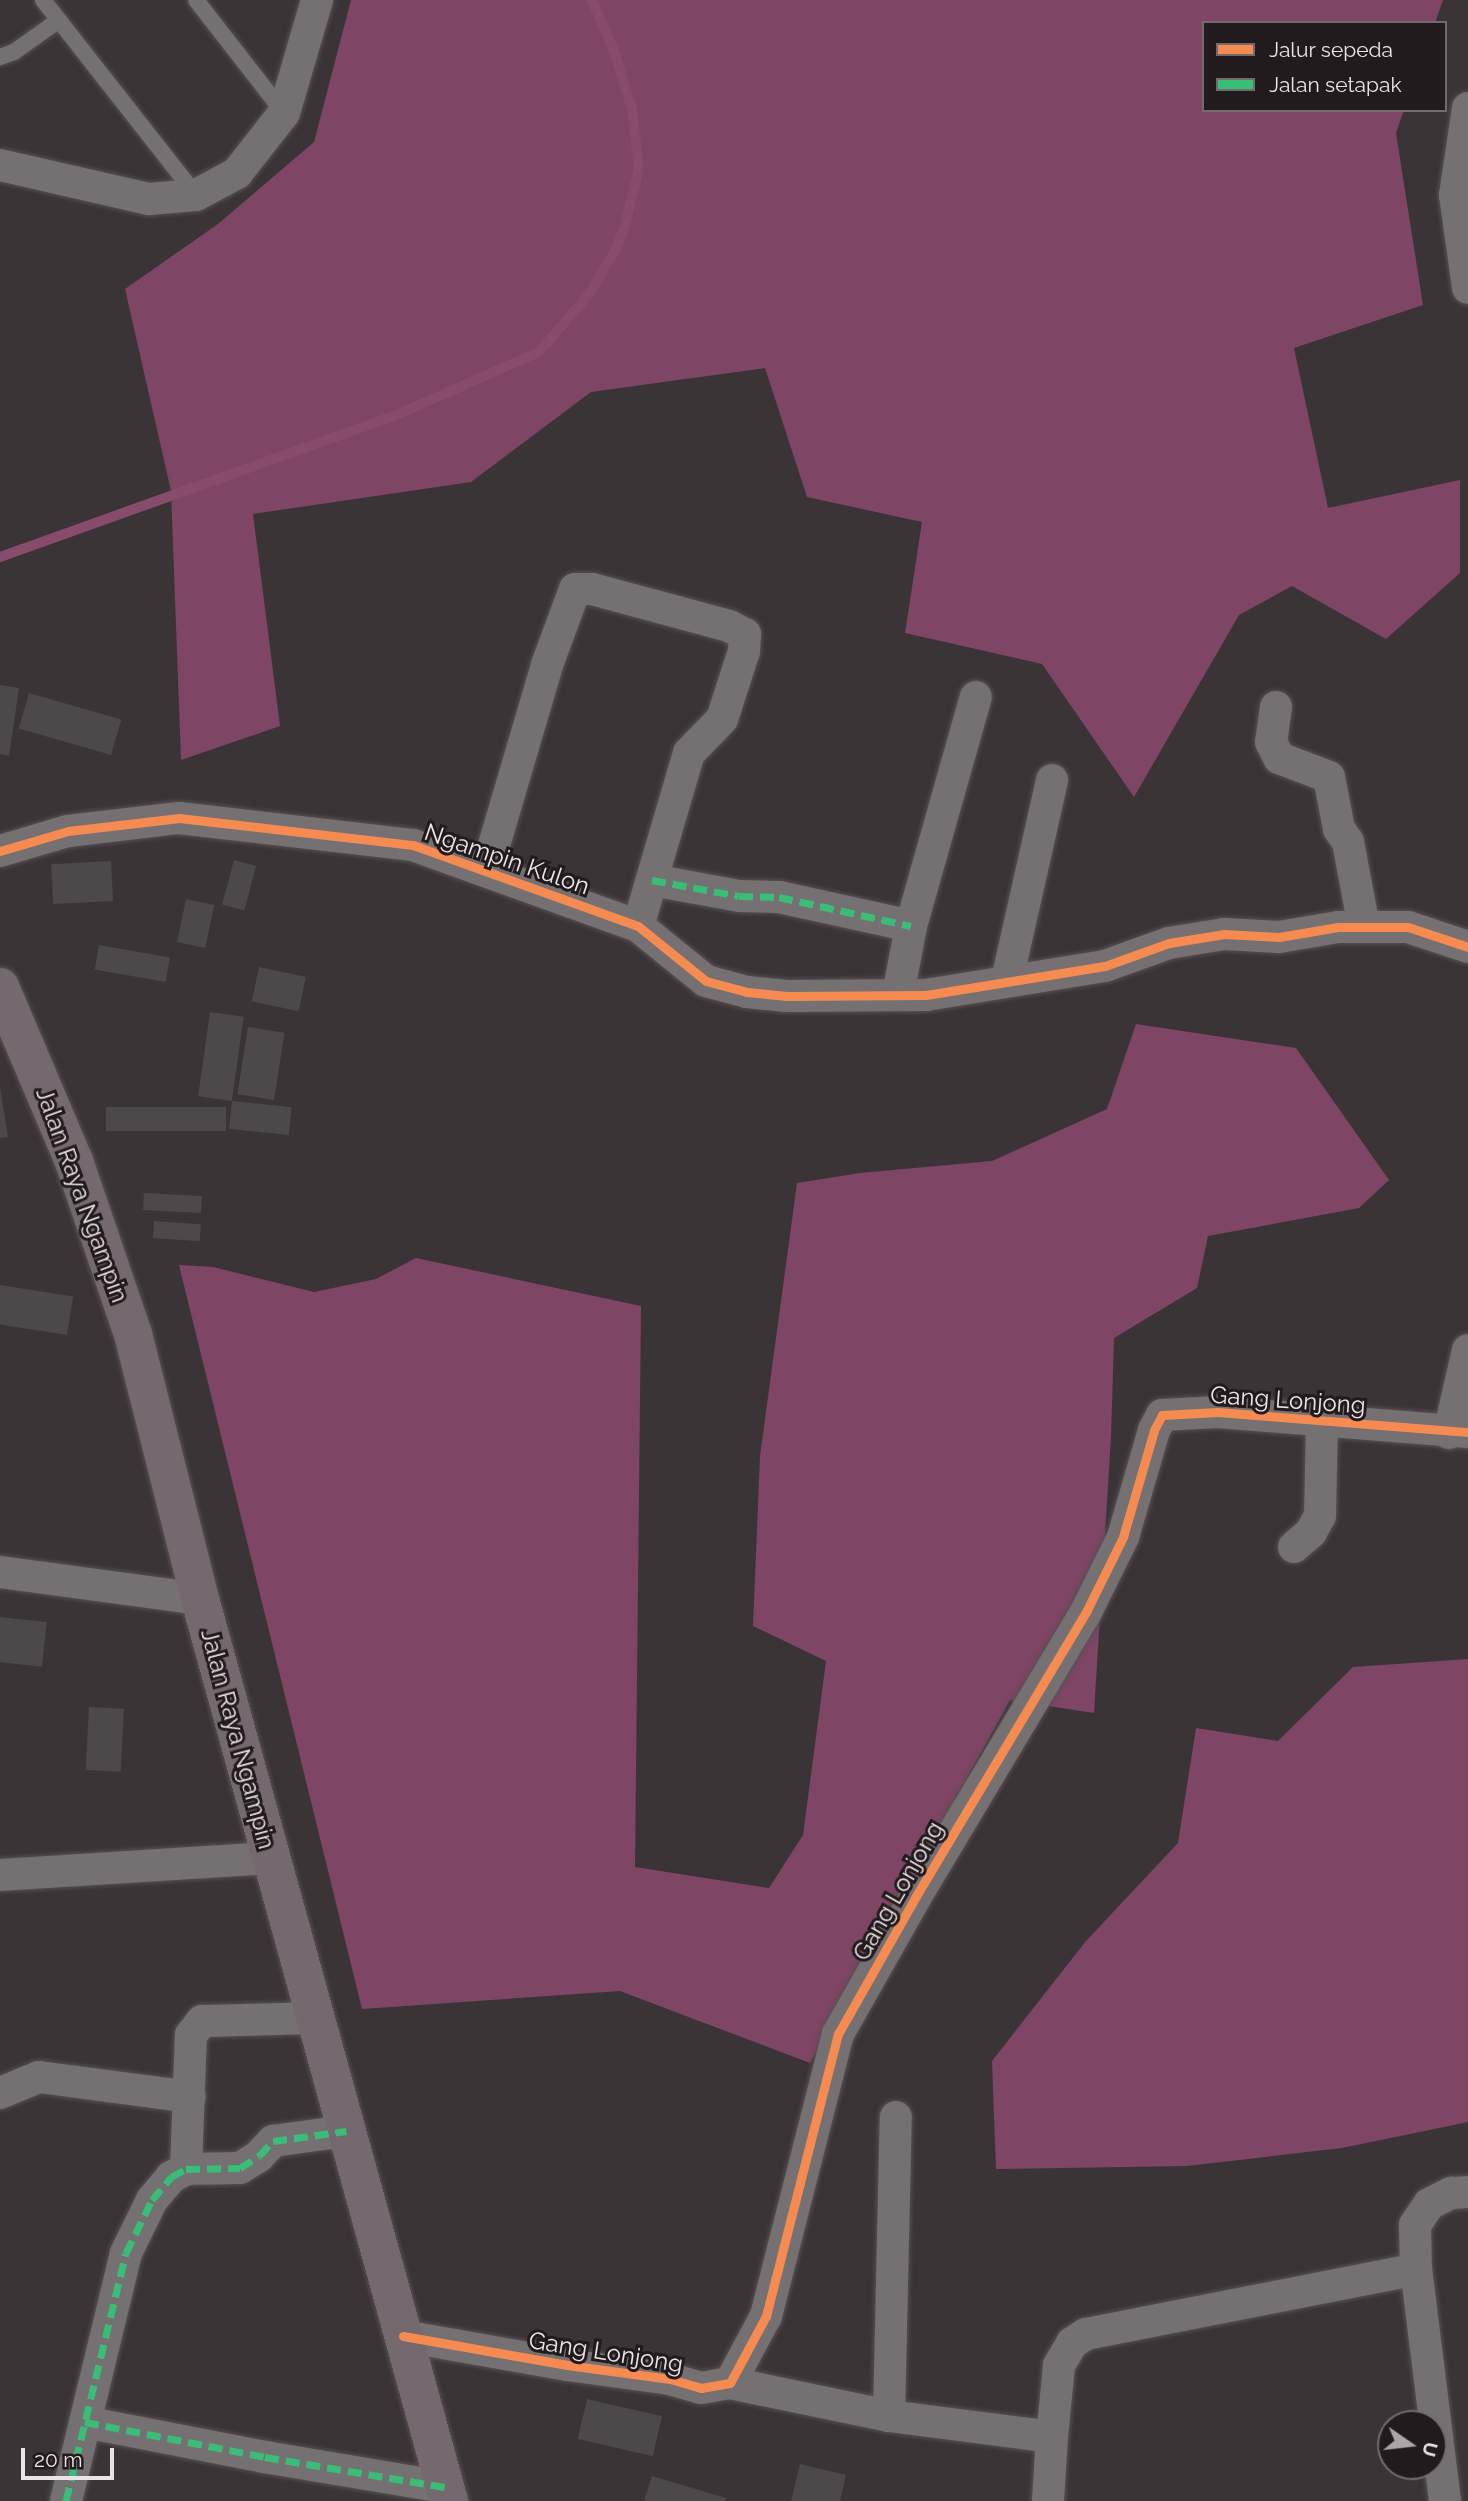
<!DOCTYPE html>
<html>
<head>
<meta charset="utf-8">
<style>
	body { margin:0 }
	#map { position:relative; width:1468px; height:2501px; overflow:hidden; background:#3b3437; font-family:Raleway,sans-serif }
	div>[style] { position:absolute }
	.forest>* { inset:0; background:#7e4564 }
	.stream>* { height:10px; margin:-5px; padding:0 5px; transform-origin:5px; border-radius:5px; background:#874b6b }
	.building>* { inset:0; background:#4d484a; transform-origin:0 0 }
	.roads { filter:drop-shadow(0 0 2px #565053) drop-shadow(0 0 2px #565053) }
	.service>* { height:16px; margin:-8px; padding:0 8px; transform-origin:8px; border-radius:8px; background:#757072 }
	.minor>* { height:32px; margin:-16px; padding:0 16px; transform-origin:16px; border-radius:16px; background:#757072 }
	.primary>* { height:38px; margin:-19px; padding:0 19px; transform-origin:19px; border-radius:19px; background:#73696e }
	.quiet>* { height:7px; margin-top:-3.5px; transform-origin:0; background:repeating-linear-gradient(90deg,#3abd76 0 14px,transparent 0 21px) }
	.cycleway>* { height:9px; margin:-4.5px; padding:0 4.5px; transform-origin:4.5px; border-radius:4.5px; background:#f68b52 }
	span { translate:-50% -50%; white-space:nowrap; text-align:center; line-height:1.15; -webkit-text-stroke:6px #211b1e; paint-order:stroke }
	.street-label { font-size:24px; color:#ebe3e7 }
	.legend { position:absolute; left:1202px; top:21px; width:245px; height:91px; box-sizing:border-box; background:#211b1e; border:2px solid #726b6e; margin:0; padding:9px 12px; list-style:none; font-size:21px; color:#ebe3e7 }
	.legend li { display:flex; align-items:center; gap:14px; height:35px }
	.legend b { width:35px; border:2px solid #726b6e }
	.north { position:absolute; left:1377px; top:2410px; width:70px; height:70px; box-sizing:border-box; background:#211b1e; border:2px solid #726b6e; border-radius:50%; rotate:104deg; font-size:19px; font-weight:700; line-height:28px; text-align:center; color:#ebe3e7 }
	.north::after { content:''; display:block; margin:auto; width:24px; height:32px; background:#ada6a9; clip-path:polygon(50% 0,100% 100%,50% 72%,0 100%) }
	.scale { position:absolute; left:21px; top:2448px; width:93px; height:32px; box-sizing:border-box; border:4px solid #ebe3e7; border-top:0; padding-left:9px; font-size:21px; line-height:24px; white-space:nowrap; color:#ebe3e7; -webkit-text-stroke:5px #211b1e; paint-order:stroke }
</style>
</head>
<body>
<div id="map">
	<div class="forest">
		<i style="clip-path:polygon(351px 0,1443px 0,1435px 23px,1204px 23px,1204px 110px,1404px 110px,1396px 133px,1423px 305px,1294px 348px,1328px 508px,1460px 480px,1460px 573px,1386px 639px,1292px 586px,1239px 615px,1134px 797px,1042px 664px,905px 633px,922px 522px,807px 497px,765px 368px,591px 392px,471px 482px,253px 514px,280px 726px,181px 760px,171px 491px,125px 289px,218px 224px,314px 142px)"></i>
		<i style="clip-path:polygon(1136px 1024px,1296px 1048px,1389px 1180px,1359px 1208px,1208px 1236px,1197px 1288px,1114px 1338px,1111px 1437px,1094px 1713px,1010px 1700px,810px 2063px,620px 1991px,362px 2009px,179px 1265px,213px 1267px,314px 1292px,376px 1279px,416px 1258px,641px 1306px,635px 1867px,769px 1888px,803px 1835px,826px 1661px,753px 1626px,760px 1456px,797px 1183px,860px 1173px,992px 1161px,1107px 1109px)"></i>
		<i style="clip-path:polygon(1468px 1659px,1468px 2122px,1342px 2148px,1187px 2166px,996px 2169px,992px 2061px,1086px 1941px,1178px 1843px,1196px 1728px,1278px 1741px,1353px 1667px)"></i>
	</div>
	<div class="stream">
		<i style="left:0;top:557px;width:416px;rotate:-19.7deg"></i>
		<i style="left:392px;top:417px;width:161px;rotate:-23.9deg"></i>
		<i style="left:539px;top:352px;width:77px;rotate:-49.2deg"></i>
		<i style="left:589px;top:294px;width:50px;rotate:-58.8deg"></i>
		<i style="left:615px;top:251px;width:27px;rotate:-68deg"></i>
		<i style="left:625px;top:226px;width:59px;rotate:-76.2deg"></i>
		<i style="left:639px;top:169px;width:60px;rotate:-96.7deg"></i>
		<i style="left:632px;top:109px;width:61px;rotate:-107.2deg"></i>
		<i style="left:614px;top:51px;width:56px;rotate:-113.3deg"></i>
	</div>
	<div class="building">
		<i style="clip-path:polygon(0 685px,19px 688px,9px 756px,0 754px)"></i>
		<i style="left:29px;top:693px;width:96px;height:37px;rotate:16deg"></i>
		<i style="left:234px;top:860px;width:23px;height:46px;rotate:15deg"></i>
		<i style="left:111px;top:861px;width:40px;height:60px;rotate:87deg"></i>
		<i style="left:186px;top:899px;width:29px;height:44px;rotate:12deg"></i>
		<i style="left:99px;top:945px;width:72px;height:25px;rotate:10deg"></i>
		<i style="left:259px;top:967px;width:48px;height:35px;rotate:12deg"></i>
		<i style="left:210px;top:1012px;width:34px;height:85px;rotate:8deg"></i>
		<i style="left:248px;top:1027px;width:37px;height:68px;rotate:9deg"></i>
		<i style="clip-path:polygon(0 1087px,8px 1137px,0 1138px)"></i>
		<i style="left:232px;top:1101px;width:60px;height:28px;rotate:6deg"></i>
		<i style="left:106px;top:1107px;width:120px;height:24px"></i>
		<i style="left:144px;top:1193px;width:58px;height:17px;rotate:3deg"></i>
		<i style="left:154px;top:1221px;width:47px;height:17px;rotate:4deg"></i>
		<i style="left:0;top:1285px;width:74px;height:39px;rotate:9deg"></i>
		<i style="left:0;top:1617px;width:47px;height:45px;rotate:6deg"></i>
		<i style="left:89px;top:1707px;width:35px;height:63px;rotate:3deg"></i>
		<i style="left:587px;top:2399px;width:77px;height:41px;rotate:13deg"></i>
		<i style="clip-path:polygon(800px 2464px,846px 2475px,840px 2501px,791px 2501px)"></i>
		<i style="clip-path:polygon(652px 2476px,726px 2498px,725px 2501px,644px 2501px)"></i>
	</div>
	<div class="roads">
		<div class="service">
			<i style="left:43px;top:0;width:248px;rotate:51.9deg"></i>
			<i style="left:196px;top:0;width:143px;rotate:52.1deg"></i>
			<i style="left:0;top:57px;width:15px;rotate:-20deg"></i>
			<i style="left:14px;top:52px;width:55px;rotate:-35.4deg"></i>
		</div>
		<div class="minor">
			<i style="left:1468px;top:108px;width:88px;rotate:98.5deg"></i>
			<i style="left:1455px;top:195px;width:94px;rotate:82deg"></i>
			<i style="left:0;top:165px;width:153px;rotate:12.9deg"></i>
			<i style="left:149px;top:199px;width:47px;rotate:-4.9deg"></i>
			<i style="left:196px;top:195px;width:47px;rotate:-28.2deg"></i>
			<i style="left:237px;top:173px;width:76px;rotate:-51.9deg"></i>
			<i style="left:284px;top:113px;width:118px;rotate:-73.7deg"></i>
			<i style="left:1276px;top:707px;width:35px;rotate:98deg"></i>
			<i style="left:1271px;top:742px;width:18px;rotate:63deg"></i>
			<i style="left:1279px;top:758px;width:53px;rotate:20.8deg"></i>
			<i style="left:1329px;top:777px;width:53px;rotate:79.1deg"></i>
			<i style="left:1339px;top:829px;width:16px;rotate:55deg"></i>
			<i style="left:1348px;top:842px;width:86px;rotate:79.3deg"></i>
			<i style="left:0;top:851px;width:71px;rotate:-16.4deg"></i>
			<i style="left:68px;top:831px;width:112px;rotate:-6.7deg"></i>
			<i style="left:179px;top:818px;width:236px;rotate:6.6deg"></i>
			<i style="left:413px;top:845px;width:239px;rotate:19.8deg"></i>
			<i style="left:638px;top:926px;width:87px;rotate:39deg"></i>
			<i style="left:706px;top:981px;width:42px;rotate:15deg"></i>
			<i style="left:747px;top:992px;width:40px;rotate:5.7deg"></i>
			<i style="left:787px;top:996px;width:139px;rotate:-0.4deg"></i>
			<i style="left:926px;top:995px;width:181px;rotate:-9.2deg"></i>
			<i style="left:1105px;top:966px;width:68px;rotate:-19.8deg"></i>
			<i style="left:1169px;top:943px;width:56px;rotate:-9.3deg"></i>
			<i style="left:1224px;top:934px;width:55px;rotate:3.1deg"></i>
			<i style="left:1279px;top:937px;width:60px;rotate:-9.6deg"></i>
			<i style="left:1338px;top:927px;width:70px"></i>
			<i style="left:1408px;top:927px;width:63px;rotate:18.4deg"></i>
			<i style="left:487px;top:869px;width:213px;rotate:-73.6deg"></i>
			<i style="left:547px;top:665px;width:81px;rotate:-69.8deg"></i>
			<i style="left:575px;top:589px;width:17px"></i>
			<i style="left:592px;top:589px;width:142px;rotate:15.1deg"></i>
			<i style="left:729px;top:626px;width:18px;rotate:27deg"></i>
			<i style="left:745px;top:634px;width:17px;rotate:93deg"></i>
			<i style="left:744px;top:651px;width:71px;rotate:107.9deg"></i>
			<i style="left:722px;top:719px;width:47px;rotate:134.1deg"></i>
			<i style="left:689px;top:753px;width:180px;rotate:106.4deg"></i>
			<i style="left:652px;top:880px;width:88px;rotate:10.4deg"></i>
			<i style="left:739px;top:896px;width:40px;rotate:1.4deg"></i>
			<i style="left:779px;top:897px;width:135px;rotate:12.4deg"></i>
			<i style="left:1007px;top:980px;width:205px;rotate:-77.3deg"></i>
			<i style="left:898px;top:995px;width:70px;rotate:-79.3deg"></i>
			<i style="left:911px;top:926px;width:238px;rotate:-74.2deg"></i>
			<i style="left:1449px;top:1433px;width:85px;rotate:-77.1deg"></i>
			<i style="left:1294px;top:1547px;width:23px;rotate:-41deg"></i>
			<i style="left:1311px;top:1532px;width:18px;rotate:-61deg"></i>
			<i style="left:1320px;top:1516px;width:95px;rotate:-88.8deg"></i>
			<i style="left:0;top:1572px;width:202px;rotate:7.7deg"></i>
			<i style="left:0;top:1875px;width:271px;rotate:-3.6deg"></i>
			<i style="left:0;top:2093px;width:42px;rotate:-22.3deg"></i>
			<i style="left:39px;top:2077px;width:152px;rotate:7.5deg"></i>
			<i style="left:186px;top:2169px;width:134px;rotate:-87.9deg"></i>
			<i style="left:191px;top:2035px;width:18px;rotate:-52deg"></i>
			<i style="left:202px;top:2021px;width:113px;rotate:-1.5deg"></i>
			<i style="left:403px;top:2336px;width:167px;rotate:10deg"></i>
			<i style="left:567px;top:2365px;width:104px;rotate:7.7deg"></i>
			<i style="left:670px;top:2379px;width:32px;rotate:16deg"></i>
			<i style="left:701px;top:2388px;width:29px;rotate:-10deg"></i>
			<i style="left:730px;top:2383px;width:76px;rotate:-61.8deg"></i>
			<i style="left:766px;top:2316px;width:291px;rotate:-75.7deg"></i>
			<i style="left:838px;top:2034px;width:159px;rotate:-60.5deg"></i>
			<i style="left:916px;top:1896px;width:331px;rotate:-59.1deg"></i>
			<i style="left:1086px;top:1612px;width:84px;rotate:-63.7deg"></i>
			<i style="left:1123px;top:1537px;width:111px;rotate:-73.8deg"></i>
			<i style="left:1154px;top:1430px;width:17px;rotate:-62deg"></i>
			<i style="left:1162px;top:1415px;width:56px;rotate:-3.1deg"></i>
			<i style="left:1218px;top:1412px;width:251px;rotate:4.6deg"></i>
			<i style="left:730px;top:2383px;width:162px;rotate:11.7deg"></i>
			<i style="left:889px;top:2416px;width:164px;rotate:7.3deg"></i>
			<i style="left:1052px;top:2437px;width:64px;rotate:93.6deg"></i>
			<i style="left:889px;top:2416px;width:299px;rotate:-88.7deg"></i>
			<i style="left:85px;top:2422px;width:183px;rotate:11deg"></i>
			<i style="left:265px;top:2457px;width:182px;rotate:9.5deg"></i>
			<i style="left:1052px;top:2437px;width:72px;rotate:-84.4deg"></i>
			<i style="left:1059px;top:2365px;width:26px;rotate:-59deg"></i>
			<i style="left:1072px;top:2343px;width:17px;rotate:-33deg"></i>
			<i style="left:1086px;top:2334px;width:336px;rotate:-11.1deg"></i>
			<i style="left:66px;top:2501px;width:255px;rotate:-76.4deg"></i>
			<i style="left:126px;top:2253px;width:59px;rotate:-63.9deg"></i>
			<i style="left:152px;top:2200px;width:30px;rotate:-50deg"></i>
			<i style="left:171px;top:2177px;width:17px;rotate:-28deg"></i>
			<i style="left:186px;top:2169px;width:54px;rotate:-1.1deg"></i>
			<i style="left:240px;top:2168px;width:22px;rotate:-32deg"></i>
			<i style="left:259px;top:2156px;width:21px;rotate:-47deg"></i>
			<i style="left:273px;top:2141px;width:74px;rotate:-7.8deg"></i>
			<i style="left:1445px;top:2501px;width:234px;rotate:-97.1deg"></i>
			<i style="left:1416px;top:2269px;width:44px;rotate:-91.3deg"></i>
			<i style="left:1415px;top:2225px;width:25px;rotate:-56deg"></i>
			<i style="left:1429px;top:2204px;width:25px;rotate:-27deg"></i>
			<i style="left:1451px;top:2193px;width:17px;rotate:-3deg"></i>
		</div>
		<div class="primary">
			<i style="left:0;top:987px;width:189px;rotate:67deg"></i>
			<i style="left:74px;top:1161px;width:183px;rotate:71.2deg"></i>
			<i style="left:133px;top:1334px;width:273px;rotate:75.8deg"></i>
			<i style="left:200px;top:1599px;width:936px;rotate:74.57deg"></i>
		</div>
	</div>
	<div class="quiet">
		<i style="left:652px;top:880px;width:88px;rotate:10.4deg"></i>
		<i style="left:739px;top:896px;width:40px;rotate:1.4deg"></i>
		<i style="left:779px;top:897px;width:135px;rotate:12.4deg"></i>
		<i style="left:85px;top:2422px;width:183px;rotate:11deg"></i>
		<i style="left:265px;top:2457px;width:182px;rotate:9.5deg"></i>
		<i style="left:66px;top:2501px;width:255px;rotate:-76.4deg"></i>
		<i style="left:126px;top:2253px;width:59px;rotate:-63.9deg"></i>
		<i style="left:152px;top:2200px;width:30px;rotate:-50deg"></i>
		<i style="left:171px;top:2177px;width:17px;rotate:-28deg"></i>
		<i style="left:186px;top:2169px;width:54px;rotate:-1.1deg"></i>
		<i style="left:240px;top:2168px;width:22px;rotate:-32deg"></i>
		<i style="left:259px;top:2156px;width:21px;rotate:-47deg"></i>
		<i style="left:273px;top:2141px;width:74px;rotate:-7.8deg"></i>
	</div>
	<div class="cycleway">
		<i style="left:0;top:851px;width:71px;rotate:-16.4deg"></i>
		<i style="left:68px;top:831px;width:112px;rotate:-6.7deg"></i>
		<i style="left:179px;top:818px;width:236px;rotate:6.6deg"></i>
		<i style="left:413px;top:845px;width:239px;rotate:19.8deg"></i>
		<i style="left:638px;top:926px;width:87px;rotate:39deg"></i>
		<i style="left:706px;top:981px;width:42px;rotate:15deg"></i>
		<i style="left:747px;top:992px;width:40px;rotate:5.7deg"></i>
		<i style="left:787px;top:996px;width:139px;rotate:-0.4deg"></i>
		<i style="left:926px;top:995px;width:181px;rotate:-9.2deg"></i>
		<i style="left:1105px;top:966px;width:68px;rotate:-19.8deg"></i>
		<i style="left:1169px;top:943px;width:56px;rotate:-9.3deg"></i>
		<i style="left:1224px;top:934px;width:55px;rotate:3.1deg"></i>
		<i style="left:1279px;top:937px;width:60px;rotate:-9.6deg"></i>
		<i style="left:1338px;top:927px;width:70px"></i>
		<i style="left:1408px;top:927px;width:63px;rotate:18.4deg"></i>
		<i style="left:403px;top:2336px;width:167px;rotate:10deg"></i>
		<i style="left:567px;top:2365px;width:104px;rotate:7.7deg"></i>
		<i style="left:670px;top:2379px;width:32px;rotate:16deg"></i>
		<i style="left:701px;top:2388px;width:29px;rotate:-10deg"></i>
		<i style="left:730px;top:2383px;width:76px;rotate:-61.8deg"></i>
		<i style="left:766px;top:2316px;width:291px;rotate:-75.7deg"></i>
		<i style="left:838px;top:2034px;width:159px;rotate:-60.5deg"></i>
		<i style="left:916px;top:1896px;width:331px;rotate:-59.1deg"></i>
		<i style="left:1086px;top:1612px;width:84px;rotate:-63.7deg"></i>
		<i style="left:1123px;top:1537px;width:111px;rotate:-73.8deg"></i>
		<i style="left:1154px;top:1430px;width:17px;rotate:-62deg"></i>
		<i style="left:1162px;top:1415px;width:56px;rotate:-3.1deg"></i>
		<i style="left:1218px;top:1412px;width:251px;rotate:4.6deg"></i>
	</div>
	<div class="street-label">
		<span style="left:507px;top:859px;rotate:19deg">Ngampin Kulon</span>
		<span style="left:82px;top:1195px;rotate:70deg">Jalan Raya Ngampin</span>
		<span style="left:1288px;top:1400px;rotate:4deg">Gang Lonjong</span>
		<span style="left:238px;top:1739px;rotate:75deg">Jalan Raya Ngampin</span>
		<span style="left:898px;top:1891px;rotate:-60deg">Gang Lonjong</span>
		<span style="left:606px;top:2352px;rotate:9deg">Gang Lonjong</span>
	</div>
	<ul class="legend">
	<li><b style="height:9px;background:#f68b52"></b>Jalur sepeda</li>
	<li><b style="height:9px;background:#3abd76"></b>Jalan setapak</li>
	</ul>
	<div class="north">U</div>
	<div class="scale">20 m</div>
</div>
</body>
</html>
